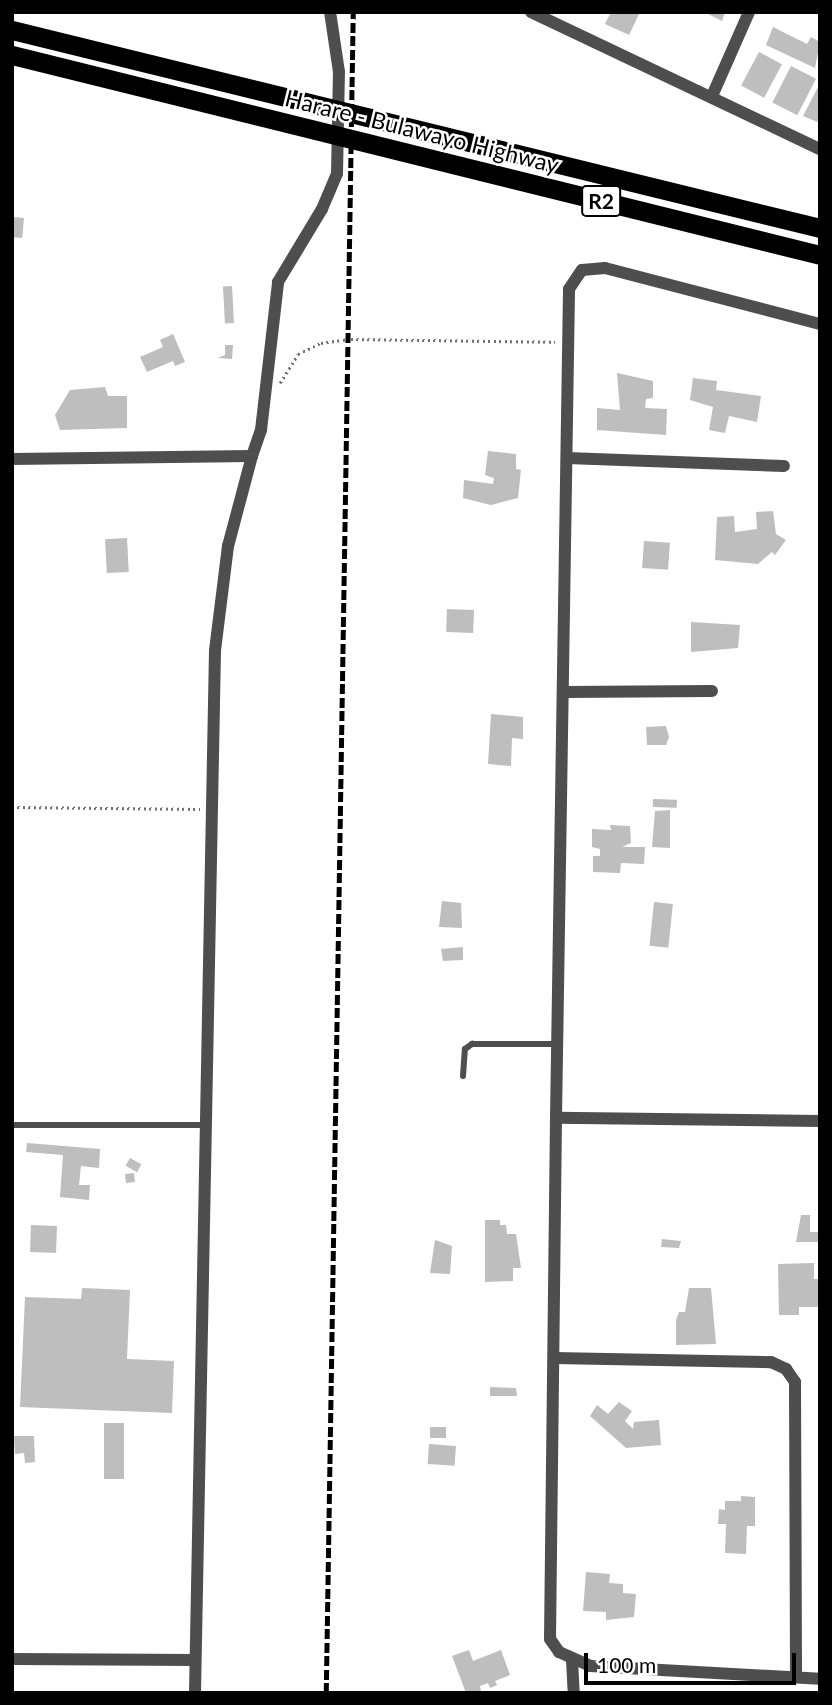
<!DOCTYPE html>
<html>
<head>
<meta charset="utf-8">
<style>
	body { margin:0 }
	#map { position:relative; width:832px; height:1705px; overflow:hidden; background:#fff; font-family:Lato,sans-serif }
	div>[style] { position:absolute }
	.building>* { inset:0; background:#bebebe; transform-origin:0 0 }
	.path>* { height:2.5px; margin-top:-1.25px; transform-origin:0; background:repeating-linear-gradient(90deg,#707070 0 2px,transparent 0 5.5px) }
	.service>* { height:6px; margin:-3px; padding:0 3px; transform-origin:3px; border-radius:3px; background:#4e4e4e }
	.minor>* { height:12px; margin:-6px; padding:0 6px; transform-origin:6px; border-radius:6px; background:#4e4e4e }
	.trunk>* { height:19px; margin:-9.5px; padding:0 9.5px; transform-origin:9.5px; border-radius:9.5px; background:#000 }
	.rail>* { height:4.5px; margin-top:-2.25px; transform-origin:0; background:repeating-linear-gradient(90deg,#000 0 10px,transparent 0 13.5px) }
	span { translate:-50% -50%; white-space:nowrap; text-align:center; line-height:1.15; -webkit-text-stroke:5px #fff; paint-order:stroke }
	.shield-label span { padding:2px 5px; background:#fff; border:2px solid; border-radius:5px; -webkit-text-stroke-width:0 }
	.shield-label { font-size:21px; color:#000; font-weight:700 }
	.street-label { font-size:23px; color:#000 }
	.frame { position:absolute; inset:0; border:14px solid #000; pointer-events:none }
	.scale { position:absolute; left:584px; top:1653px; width:212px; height:32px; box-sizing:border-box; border:4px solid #000; border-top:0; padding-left:9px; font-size:21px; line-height:24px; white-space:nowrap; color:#000; -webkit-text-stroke:5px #fff; paint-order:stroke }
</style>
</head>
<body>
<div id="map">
	<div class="building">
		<i style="clip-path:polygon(611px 12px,640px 12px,629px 35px,605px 24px)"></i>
		<i style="clip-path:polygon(704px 12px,725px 12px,722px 21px)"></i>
		<i style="clip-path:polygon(773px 27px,807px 44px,811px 37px,820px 42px,815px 68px,766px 45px)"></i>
		<i style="left:759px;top:52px;width:26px;height:38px;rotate:28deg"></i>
		<i style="left:791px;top:66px;width:28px;height:41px;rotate:27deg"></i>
		<i style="clip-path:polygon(820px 83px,820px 123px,803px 116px)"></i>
		<i style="left:12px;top:217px;width:12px;height:20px;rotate:5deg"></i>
		<i style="left:232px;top:286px;width:37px;height:9px;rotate:87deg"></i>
		<i style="clip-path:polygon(173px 334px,185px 362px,175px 366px,173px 361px,147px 372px,140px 357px,163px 347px,160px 340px)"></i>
		<i style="clip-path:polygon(225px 345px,233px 345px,232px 359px,218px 358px,225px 355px)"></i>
		<i style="clip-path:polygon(617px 373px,653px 381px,653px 398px,646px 399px,645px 408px,667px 409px,666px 435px,597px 430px,597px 408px,620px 410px)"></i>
		<i style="clip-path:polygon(693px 378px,717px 381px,716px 390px,761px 396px,757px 422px,729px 416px,725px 433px,709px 430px,713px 407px,690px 400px)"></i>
		<i style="clip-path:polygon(105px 387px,108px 396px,127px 396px,127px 428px,60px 430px,55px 415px,70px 390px)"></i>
		<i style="clip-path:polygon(488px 451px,516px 454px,516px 469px,521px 470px,518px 498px,491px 505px,463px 498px,464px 480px,493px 484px,494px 478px,485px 475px)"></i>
		<i style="clip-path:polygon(773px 511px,776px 534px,786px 540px,775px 555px,772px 552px,758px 564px,715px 560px,717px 517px,734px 516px,735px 532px,757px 529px,756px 512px)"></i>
		<i style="left:127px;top:538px;width:34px;height:22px;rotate:87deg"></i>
		<i style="left:644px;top:541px;width:26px;height:27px;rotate:4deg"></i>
		<i style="left:447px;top:609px;width:27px;height:23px;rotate:2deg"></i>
		<i style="clip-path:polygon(691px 622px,740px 625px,738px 648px,691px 652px)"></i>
		<i style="clip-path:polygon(491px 714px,523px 717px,523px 739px,512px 738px,511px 766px,488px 764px)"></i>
		<i style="clip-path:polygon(666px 726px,669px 737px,666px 745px,647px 745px,646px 727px)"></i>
		<i style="left:653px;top:799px;width:24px;height:8px;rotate:2deg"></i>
		<i style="clip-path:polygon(670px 810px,670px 848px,652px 847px,655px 811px)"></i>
		<i style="clip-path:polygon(610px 825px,630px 826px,631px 843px,622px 847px,645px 847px,644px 864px,621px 863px,620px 873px,593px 872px,593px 856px,600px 856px,600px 849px,592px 847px,592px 829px,611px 830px)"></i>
		<i style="clip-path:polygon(442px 901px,461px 903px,462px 928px,439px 927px)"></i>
		<i style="left:654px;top:902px;width:19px;height:44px;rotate:6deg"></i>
		<i style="clip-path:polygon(463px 947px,463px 960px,443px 961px,441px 949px)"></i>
		<i style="clip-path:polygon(27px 1143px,100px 1149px,99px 1168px,81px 1166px,79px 1185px,90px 1185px,89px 1200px,60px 1197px,63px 1155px,26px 1152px)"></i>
		<i style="left:130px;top:1158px;width:13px;height:9px;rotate:29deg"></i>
		<i style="left:134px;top:1173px;width:9px;height:9px;rotate:84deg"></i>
		<i style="clip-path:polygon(801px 1215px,810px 1215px,810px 1232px,820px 1232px,820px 1242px,796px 1242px)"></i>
		<i style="clip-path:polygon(485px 1220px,500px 1220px,500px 1225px,506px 1225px,507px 1234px,516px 1234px,521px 1268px,513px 1268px,513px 1281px,485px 1282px)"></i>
		<i style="left:31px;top:1225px;width:26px;height:27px;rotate:2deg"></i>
		<i style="clip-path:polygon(662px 1239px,681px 1241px,679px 1248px,661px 1247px)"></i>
		<i style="clip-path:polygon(435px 1240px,452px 1246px,450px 1274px,430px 1273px)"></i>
		<i style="clip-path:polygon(814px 1263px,814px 1279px,819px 1279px,820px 1307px,799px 1307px,799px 1315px,779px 1315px,778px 1264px)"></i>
		<i style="clip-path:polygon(82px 1288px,130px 1290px,127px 1359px,174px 1361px,172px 1413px,20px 1407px,25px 1297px,81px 1299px)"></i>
		<i style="clip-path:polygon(689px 1288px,711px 1288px,716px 1344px,676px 1345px,676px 1320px,679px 1312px,685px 1312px)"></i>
		<i style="clip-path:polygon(490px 1387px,516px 1388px,517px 1396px,490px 1396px)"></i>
		<i style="clip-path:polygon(619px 1402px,632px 1411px,625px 1421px,633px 1429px,634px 1422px,659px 1420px,661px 1445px,626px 1448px,590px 1416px,597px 1405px,608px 1414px)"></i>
		<i style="left:104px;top:1423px;width:20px;height:56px"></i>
		<i style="left:430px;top:1427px;width:16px;height:11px"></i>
		<i style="clip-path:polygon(14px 1436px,34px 1436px,35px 1462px,25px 1463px,24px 1453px,15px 1454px)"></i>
		<i style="left:429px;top:1444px;width:27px;height:20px;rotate:4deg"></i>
		<i style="clip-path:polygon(741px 1496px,755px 1497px,755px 1526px,747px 1526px,746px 1554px,725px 1553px,726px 1524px,718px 1524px,719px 1509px,725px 1510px,725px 1501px,741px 1501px)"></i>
		<i style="clip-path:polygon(586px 1572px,610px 1574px,609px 1583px,623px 1584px,623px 1593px,636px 1594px,634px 1617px,606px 1620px,606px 1612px,583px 1611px)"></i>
		<i style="clip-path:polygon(469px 1650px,473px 1661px,501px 1650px,510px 1675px,495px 1681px,497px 1685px,490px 1688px,488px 1683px,480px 1686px,481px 1691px,466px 1693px,452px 1656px)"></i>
	</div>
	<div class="path">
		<i style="left:280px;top:383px;width:34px;rotate:-58deg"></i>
		<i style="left:298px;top:354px;width:25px;rotate:-26deg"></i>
		<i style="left:321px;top:343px;width:30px;rotate:-8deg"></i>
		<i style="left:351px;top:339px;width:204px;rotate:0.8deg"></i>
		<i style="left:12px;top:807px;width:188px;rotate:0.6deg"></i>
	</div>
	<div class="service">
		<i style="left:463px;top:1076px;width:27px;rotate:-86deg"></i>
		<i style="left:465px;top:1049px;width:9px;rotate:-36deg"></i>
		<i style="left:472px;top:1044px;width:85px"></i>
		<i style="left:12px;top:1125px;width:195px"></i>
	</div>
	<div class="minor">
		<i style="left:531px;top:12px;width:320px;rotate:25.4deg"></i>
		<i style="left:712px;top:96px;width:92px;rotate:-66.2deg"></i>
		<i style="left:252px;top:456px;width:28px;rotate:-71deg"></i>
		<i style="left:261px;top:430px;width:149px;rotate:-83.4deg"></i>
		<i style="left:278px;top:282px;width:85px;rotate:-58.9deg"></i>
		<i style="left:322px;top:209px;width:38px;rotate:-67deg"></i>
		<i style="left:337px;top:174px;width:102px;rotate:-88.9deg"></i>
		<i style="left:339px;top:72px;width:61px;rotate:-98.5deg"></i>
		<i style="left:567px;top:458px;width:217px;rotate:2.1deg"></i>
		<i style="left:12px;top:459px;width:240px;rotate:-0.7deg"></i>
		<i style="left:252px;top:456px;width:93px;rotate:104.9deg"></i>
		<i style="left:228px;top:546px;width:106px;rotate:97.1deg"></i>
		<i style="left:215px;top:651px;width:1042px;rotate:91.1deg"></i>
		<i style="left:565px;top:692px;width:147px;rotate:-0.4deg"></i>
		<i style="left:556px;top:1118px;width:829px;rotate:-89.1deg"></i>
		<i style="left:569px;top:289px;width:23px;rotate:-56deg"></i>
		<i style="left:582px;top:270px;width:23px;rotate:-5deg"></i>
		<i style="left:605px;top:268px;width:222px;rotate:14.6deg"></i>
		<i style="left:820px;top:1121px;width:264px;rotate:-179.3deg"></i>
		<i style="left:556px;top:1118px;width:521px;rotate:90.66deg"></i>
		<i style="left:550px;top:1639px;width:16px;rotate:55deg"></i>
		<i style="left:559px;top:1652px;width:34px;rotate:24deg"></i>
		<i style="left:590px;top:1666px;width:230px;rotate:3.2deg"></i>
		<i style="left:554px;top:1358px;width:217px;rotate:1.1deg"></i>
		<i style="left:771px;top:1362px;width:17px;rotate:25deg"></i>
		<i style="left:786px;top:1369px;width:16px;rotate:55deg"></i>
		<i style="left:795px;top:1382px;width:295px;rotate:89.8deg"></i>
		<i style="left:12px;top:1659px;width:183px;rotate:0.3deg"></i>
		<i style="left:572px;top:1660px;width:33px;rotate:87deg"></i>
	</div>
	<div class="trunk">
		<i style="left:12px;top:30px;width:832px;rotate:13.77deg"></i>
		<i style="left:12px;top:55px;width:832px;rotate:13.9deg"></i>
	</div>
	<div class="rail">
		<i style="left:326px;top:1693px;width:1681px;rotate:-89.08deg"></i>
	</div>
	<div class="shield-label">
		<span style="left:601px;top:201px">R2</span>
	</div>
	<div class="street-label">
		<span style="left:422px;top:131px;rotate:14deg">Harare - Bulawayo Highway</span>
	</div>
	<div class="frame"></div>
	<div class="scale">100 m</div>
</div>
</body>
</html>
